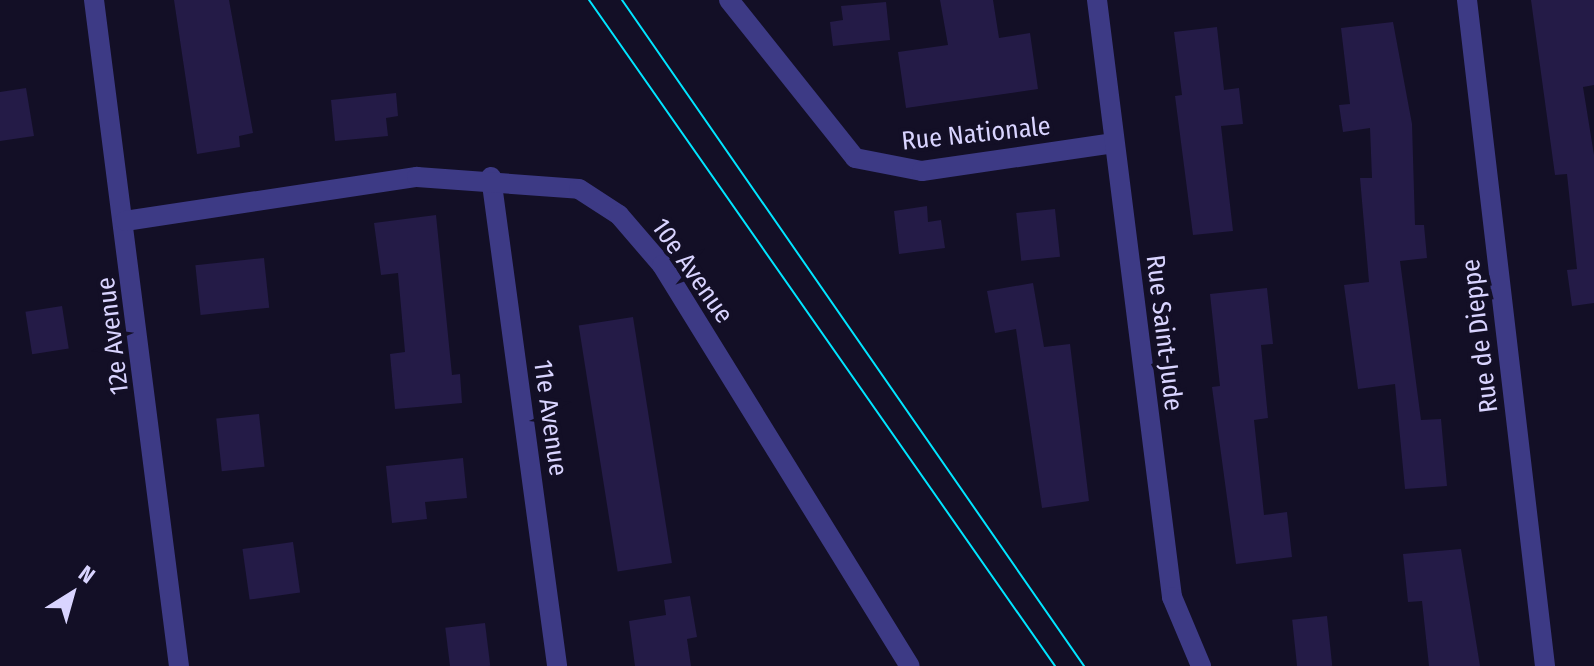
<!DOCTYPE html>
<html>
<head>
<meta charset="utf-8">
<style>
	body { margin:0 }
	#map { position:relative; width:1594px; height:666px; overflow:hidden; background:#130f26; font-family:"Fira Sans Condensed",sans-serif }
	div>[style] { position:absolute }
	.building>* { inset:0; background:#241b47; transform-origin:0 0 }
	.street>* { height:20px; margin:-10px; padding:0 10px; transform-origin:10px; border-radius:10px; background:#3d3a85 }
	.tram>* { height:2px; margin:-1px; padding:0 1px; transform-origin:1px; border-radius:1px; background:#00e5ff }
	span { translate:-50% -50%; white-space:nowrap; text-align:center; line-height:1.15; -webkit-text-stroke:8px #130f26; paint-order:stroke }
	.street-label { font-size:26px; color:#d9d4ff }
	.north { position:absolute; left:32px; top:554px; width:80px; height:80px; -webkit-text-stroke:6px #130f26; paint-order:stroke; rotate:37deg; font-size:22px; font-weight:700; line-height:32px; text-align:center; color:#d9d4ff }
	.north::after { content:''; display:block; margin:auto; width:28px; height:36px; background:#d9d4ff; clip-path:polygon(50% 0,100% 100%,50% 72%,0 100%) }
</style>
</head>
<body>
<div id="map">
	<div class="building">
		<i style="clip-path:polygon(174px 0,229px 0,253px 133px,239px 136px,240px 147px,197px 154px)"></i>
		<i style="clip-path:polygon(940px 0,993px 0,999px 38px,1030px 33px,1038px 89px,906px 108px,898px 52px,948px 45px)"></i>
		<i style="clip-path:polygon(1531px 0,1594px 0,1594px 85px,1583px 87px,1594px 155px,1594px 303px,1572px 306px,1567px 270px,1577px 269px,1567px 174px,1555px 175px)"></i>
		<i style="clip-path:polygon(886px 2px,890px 40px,833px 46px,830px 22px,843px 20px,841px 6px)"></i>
		<i style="clip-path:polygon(1393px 22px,1412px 124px,1415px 225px,1424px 225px,1427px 258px,1400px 261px,1421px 420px,1441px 419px,1447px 486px,1405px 489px,1395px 384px,1358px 389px,1344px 285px,1369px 282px,1360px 178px,1372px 178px,1370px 128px,1343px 132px,1339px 105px,1350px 104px,1341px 28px)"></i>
		<i style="clip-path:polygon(1217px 27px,1224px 90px,1239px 88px,1243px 124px,1221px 126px,1233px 231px,1193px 235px,1175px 96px,1182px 95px,1174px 32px)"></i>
		<i style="clip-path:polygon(26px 88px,34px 136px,0 141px,0 92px)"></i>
		<i style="clip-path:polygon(396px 93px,398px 116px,386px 118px,388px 136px,335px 141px,331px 100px)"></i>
		<i style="clip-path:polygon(927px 206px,928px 222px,941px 220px,945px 248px,899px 254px,894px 211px)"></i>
		<i style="left:1055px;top:209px;width:48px;height:39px;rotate:84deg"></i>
		<i style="clip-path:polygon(436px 215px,452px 375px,460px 374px,462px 403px,395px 409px,390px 354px,405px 352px,398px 273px,381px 275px,374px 223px)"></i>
		<i style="left:264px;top:258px;width:50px;height:69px;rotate:84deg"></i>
		<i style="clip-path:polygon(1033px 283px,1044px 347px,1070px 344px,1089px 501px,1042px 508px,1016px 329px,995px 333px,987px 291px)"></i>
		<i style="clip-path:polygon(1267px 288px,1273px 344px,1261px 345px,1268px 418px,1254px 420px,1264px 515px,1287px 512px,1292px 557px,1236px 564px,1212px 387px,1220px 386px,1210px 294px)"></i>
		<i style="left:62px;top:306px;width:43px;height:37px;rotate:81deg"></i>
		<i style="left:633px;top:317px;width:249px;height:55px;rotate:81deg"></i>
		<i style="left:259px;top:414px;width:53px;height:43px;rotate:84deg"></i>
		<i style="clip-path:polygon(463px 458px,467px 498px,425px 502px,427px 519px,392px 523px,386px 466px)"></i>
		<i style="left:293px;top:542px;width:51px;height:51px;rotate:82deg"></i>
		<i style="clip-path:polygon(1461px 549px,1480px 666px,1429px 666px,1422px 601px,1408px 602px,1403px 554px)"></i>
		<i style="clip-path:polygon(690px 596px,697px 637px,687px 639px,691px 666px,635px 666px,629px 621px,666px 615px,664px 600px)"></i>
		<i style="left:1327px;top:616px;width:50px;height:35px;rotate:84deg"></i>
		<i style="left:485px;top:623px;width:43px;height:40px;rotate:83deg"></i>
	</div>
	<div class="street">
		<i style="left:94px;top:0;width:671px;rotate:82.73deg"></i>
		<i style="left:729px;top:0;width:202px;rotate:51.4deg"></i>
		<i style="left:855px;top:158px;width:68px;rotate:11deg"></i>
		<i style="left:922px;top:171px;width:194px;rotate:-8.3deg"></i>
		<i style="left:1097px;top:0;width:602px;rotate:82.84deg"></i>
		<i style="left:1172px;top:597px;width:75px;rotate:67.2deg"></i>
		<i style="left:1467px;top:0;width:671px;rotate:83.32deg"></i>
		<i style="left:491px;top:177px;width:493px;rotate:82.3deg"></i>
		<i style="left:125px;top:221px;width:295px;rotate:-8.6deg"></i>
		<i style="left:417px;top:177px;width:162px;rotate:4.2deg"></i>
		<i style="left:579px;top:189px;width:48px;rotate:33deg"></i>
		<i style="left:619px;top:215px;width:66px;rotate:49.3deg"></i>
		<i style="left:662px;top:265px;width:471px;rotate:58.3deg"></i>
	</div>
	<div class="tram">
		<i style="left:589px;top:0;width:813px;rotate:55.02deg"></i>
		<i style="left:622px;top:0;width:811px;rotate:55.25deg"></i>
	</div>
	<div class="street-label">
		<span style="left:976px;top:134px;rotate:-6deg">Rue Nationale</span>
		<span style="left:692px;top:271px;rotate:55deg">10e Avenue</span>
		<span style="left:1164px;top:333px;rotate:83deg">Rue Saint-Jude</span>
		<span style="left:113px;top:336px;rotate:-97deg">12e Avenue</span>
		<span style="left:1480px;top:336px;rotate:-97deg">Rue de Dieppe</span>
		<span style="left:550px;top:418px;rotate:82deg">11e Avenue</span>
	</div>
	<div class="north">N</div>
</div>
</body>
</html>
